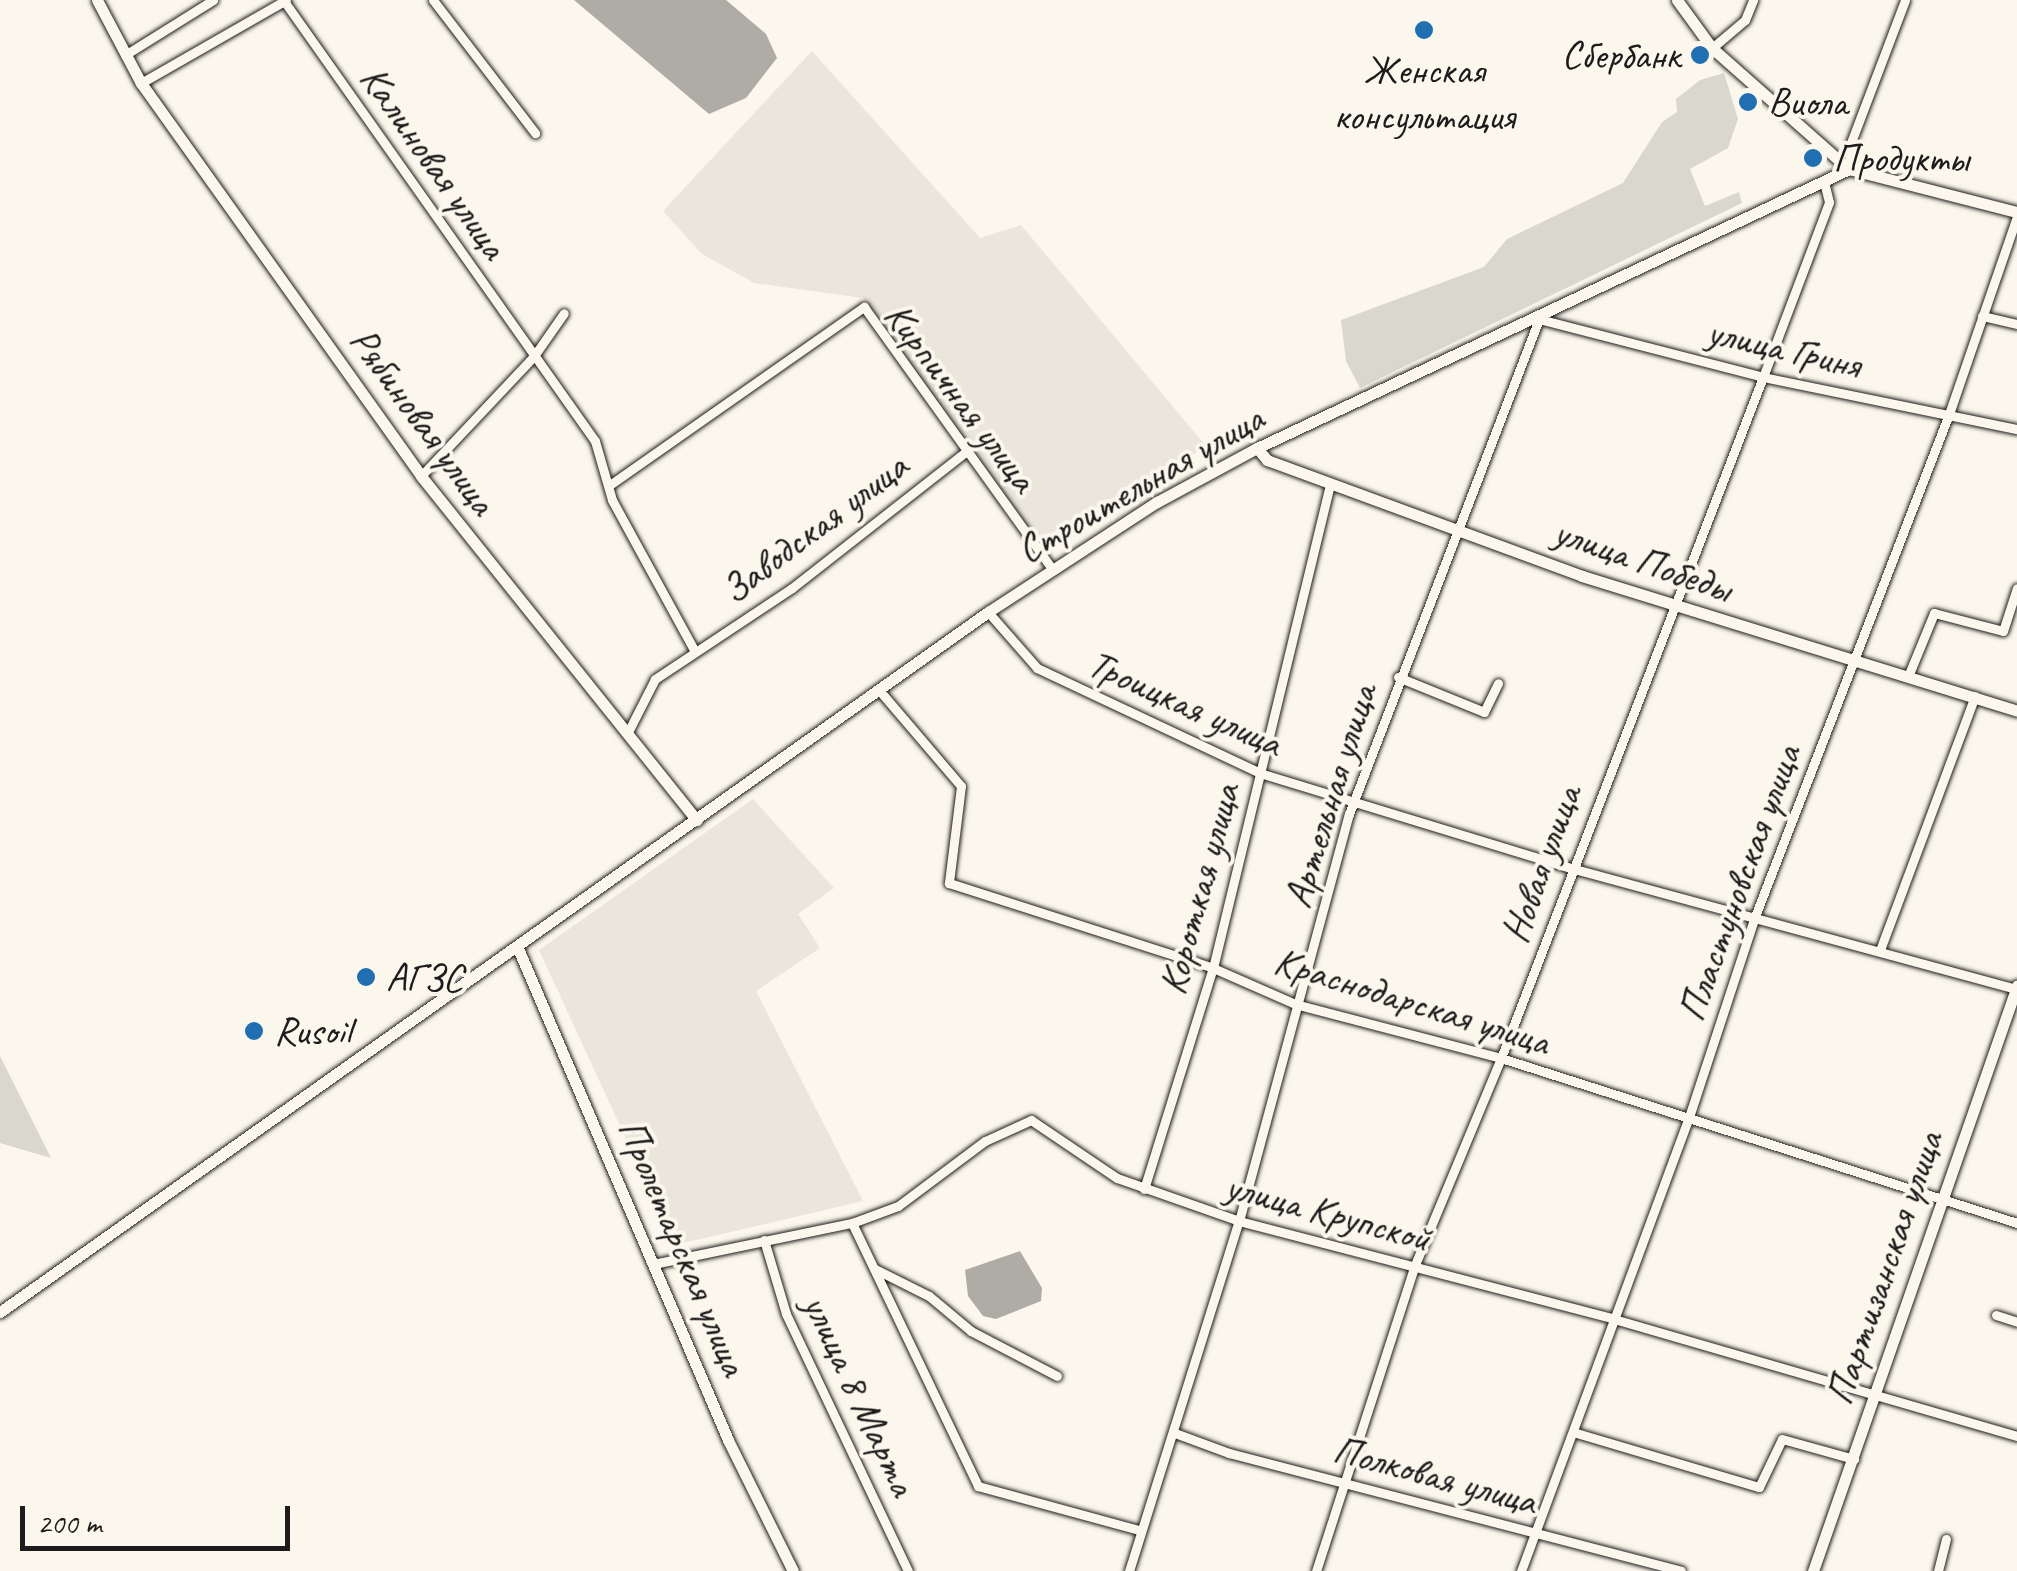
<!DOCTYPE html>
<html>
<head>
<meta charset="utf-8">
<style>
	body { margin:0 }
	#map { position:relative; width:2017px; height:1571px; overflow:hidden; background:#fbf7ec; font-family:Caveat,sans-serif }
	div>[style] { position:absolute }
	.built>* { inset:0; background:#eae6dc }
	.green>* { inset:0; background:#dad7ce }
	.water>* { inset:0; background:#afaca5 }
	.roads { filter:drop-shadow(0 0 2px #1c1c1c) drop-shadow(0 0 2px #1c1c1c) }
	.minor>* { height:9px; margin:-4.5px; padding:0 4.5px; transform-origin:4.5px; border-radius:4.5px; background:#fbf7ec }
	.tertiary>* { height:11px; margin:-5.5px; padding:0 5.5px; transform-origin:5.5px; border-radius:5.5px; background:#fbf7ec }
	.dots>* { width:28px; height:28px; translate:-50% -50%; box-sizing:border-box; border:5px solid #fbf7ec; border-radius:50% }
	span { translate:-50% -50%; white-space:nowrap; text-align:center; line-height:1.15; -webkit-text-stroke:8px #fbf7ec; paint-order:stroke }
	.poi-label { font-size:40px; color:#1c1c1c }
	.right { translate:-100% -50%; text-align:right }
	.left { translate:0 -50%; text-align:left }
	.street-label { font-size:40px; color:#1c1c1c }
	.scale { position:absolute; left:20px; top:1506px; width:270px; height:45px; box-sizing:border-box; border:5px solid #1c1c1c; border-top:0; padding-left:12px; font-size:30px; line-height:35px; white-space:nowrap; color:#1c1c1c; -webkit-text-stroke:8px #fbf7ec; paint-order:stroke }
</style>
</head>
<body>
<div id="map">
	<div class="built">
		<i style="clip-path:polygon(812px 51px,980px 238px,1021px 225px,1206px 446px,1044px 553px,863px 298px,754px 283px,702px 254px,663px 211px)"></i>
		<i style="clip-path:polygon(753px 799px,834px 888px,798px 914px,820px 948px,756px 991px,863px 1201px,675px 1245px,539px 950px)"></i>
	</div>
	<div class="green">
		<i style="clip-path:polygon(1724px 73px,1738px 119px,1728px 148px,1690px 169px,1705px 206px,1739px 192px,1742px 203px,1360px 388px,1346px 361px,1341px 320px,1484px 267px,1507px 239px,1623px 183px,1662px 122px,1677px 112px,1676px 99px,1700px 80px)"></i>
		<i style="clip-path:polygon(0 1056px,51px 1158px,0 1143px)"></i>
	</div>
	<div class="water">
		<i style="clip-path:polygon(574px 0,726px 0,766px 34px,777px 58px,746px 98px,709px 114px)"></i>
		<i style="clip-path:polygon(1020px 1251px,1042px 1288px,1041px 1301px,996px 1319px,983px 1316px,968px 1296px,965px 1270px)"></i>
	</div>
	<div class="roads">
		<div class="minor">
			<i style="left:433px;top:0;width:168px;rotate:52.5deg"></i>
			<i style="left:284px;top:1px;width:539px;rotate:54.75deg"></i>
			<i style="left:595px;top:441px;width:61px;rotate:73.9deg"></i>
			<i style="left:612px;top:500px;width:171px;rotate:61.3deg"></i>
			<i style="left:1712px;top:48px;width:43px;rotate:-40.3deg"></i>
			<i style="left:1745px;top:20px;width:22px;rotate:-68deg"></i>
			<i style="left:125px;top:55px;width:104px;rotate:-32deg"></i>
			<i style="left:141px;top:83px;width:167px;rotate:-29.8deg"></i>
			<i style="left:1849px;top:169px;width:24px;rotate:-88deg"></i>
			<i style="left:1850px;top:145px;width:155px;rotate:-69.2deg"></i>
			<i style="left:1982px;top:316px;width:36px;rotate:13deg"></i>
			<i style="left:421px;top:476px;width:165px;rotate:-46.7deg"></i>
			<i style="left:534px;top:356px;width:52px;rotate:-55.1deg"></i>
			<i style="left:611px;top:484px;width:309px;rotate:-35deg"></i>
			<i style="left:864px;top:307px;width:324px;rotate:54.3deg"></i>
			<i style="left:988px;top:612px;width:74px;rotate:48.8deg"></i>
			<i style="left:1037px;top:668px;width:246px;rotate:25.2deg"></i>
			<i style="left:1260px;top:773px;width:325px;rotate:17deg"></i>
			<i style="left:1571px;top:868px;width:462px;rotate:15.2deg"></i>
			<i style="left:1909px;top:674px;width:66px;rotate:-67.7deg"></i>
			<i style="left:1934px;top:613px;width:71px;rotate:14.6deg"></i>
			<i style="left:2003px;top:631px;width:45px;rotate:-72deg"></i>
			<i style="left:1398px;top:677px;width:93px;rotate:22.1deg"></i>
			<i style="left:1484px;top:712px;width:32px;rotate:-64deg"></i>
			<i style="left:879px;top:690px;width:126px;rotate:49.5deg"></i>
			<i style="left:961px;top:786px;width:98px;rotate:97.1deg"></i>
			<i style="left:949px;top:883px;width:277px;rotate:17.8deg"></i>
			<i style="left:1213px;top:968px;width:90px;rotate:23.7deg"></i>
			<i style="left:1295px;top:1004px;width:213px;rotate:14.7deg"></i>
			<i style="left:1501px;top:1058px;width:542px;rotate:17.73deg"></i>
			<i style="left:628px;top:732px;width:59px;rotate:-63deg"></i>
			<i style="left:655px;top:679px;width:164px;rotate:-33.6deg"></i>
			<i style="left:792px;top:588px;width:222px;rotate:-38.1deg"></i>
			<i style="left:1880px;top:950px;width:271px;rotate:-69.5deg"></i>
			<i style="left:1144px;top:1189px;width:232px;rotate:-72.7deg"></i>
			<i style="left:1213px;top:968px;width:498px;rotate:-76.4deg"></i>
			<i style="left:852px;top:1223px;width:292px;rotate:64.4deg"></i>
			<i style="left:978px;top:1486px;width:167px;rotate:15.3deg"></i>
			<i style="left:764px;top:1240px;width:77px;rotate:73.4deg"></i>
			<i style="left:786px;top:1314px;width:284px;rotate:64.6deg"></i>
			<i style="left:658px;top:1263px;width:198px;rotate:-11.7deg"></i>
			<i style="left:852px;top:1223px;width:49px;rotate:-20.3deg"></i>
			<i style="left:898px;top:1206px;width:109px;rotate:-36.8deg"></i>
			<i style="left:985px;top:1141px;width:51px;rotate:-24.5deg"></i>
			<i style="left:1031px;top:1120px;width:104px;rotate:34deg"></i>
			<i style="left:1117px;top:1178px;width:129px;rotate:19.4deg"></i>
			<i style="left:1239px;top:1221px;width:388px;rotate:14.6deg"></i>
			<i style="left:1614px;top:1319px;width:420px;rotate:16.2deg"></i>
			<i style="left:875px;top:1269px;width:60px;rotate:26.6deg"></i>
			<i style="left:929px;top:1296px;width:55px;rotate:39.8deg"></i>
			<i style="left:971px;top:1331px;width:97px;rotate:27.6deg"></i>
			<i style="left:1996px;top:1315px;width:22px;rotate:18deg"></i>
			<i style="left:1573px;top:1432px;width:194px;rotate:16.5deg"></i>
			<i style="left:1759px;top:1487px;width:53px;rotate:-64.4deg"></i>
			<i style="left:1782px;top:1439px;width:75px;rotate:15.5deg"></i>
			<i style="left:1175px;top:1433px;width:58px;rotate:20.3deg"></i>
			<i style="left:1229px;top:1453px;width:467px;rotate:14.6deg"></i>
			<i style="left:1129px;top:1571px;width:367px;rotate:-72.6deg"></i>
			<i style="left:1239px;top:1221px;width:422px;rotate:-74.9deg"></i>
			<i style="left:1349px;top:814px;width:530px;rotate:-69deg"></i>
			<i style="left:1539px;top:319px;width:231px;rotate:14.5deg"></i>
			<i style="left:1763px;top:377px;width:259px;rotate:11.6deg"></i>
			<i style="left:1316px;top:1571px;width:319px;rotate:-72.1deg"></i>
			<i style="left:1414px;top:1267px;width:226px;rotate:-67.4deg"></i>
			<i style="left:1501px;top:1058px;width:730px;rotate:-68.96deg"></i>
			<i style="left:1763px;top:377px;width:187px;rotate:-69.3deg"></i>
			<i style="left:1829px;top:202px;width:21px;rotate:-104deg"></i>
			<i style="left:1521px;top:1571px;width:484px;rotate:-69.7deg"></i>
			<i style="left:1689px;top:1117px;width:208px;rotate:-71.8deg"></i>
			<i style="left:1754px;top:919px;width:541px;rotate:-68.89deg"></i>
			<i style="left:1949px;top:414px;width:208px;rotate:-71deg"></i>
			<i style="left:1938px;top:1571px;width:33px;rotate:-76deg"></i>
		</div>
		<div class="tertiary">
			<i style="left:97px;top:0;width:94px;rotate:62.1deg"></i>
			<i style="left:141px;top:83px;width:483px;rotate:54.5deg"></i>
			<i style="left:421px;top:476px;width:441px;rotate:51.3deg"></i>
			<i style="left:1677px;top:0;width:59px;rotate:53.9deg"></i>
			<i style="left:1712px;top:48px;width:183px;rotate:41.5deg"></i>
			<i style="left:1849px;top:169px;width:173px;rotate:14.4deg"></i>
			<i style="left:1257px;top:448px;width:16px;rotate:50deg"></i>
			<i style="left:1267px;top:460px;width:336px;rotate:20.2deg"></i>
			<i style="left:1582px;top:576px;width:455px;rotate:17.2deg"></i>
			<i style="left:517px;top:946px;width:537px;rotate:66.87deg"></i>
			<i style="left:728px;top:1440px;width:146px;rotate:63.6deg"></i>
			<i style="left:0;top:1312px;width:1211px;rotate:-35.32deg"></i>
			<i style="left:988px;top:612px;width:202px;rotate:-33.1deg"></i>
			<i style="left:1157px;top:502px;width:114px;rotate:-28.4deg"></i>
			<i style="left:1257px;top:448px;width:654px;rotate:-25.23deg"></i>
			<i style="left:1813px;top:1571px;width:620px;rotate:-70.78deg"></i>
		</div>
	</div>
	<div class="dots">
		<i style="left:1424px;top:30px;background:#1f6fb2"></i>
		<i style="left:1700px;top:55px;background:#1f6fb2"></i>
		<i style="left:1748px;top:102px;background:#1f6fb2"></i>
		<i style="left:1813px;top:158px;background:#1f6fb2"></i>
		<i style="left:366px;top:977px;background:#1f6fb2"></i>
		<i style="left:254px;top:1031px;background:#1f6fb2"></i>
	</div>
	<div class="poi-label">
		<span class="right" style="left:1680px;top:55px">Сбербанк</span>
		<span style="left:1424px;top:93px">Женская<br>консультация</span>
		<span class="left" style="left:1768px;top:102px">Виола</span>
		<span class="left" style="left:1833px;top:158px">Продукты</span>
		<span class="left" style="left:386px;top:977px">АГЗС</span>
		<span class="left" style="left:274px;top:1031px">Rusoil</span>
	</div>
	<div class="street-label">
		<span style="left:434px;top:162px;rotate:55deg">Калиновая улица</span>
		<span style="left:1784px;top:348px;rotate:13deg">улица Гриня</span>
		<span style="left:961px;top:397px;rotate:53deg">Кирпичная улица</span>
		<span style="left:423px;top:421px;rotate:54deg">Рябиновая улица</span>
		<span style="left:1140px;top:484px;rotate:-30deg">Строительная улица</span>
		<span style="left:814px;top:528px;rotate:-37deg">Заводская улица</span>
		<span style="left:1643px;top:560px;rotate:19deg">улица Победы</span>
		<span style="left:1185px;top:703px;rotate:24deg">Троицкая улица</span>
		<span style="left:1330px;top:796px;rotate:-73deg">Артельная улица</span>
		<span style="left:1541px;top:864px;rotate:-70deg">Новая улица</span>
		<span style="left:1739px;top:883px;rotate:-70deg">Пластуновская улица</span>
		<span style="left:1199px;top:889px;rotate:-75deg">Короткая улица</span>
		<span style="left:1412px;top:1001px;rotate:17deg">Краснодарская улица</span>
		<span style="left:1328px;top:1212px;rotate:15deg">улица Крупской</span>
		<span style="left:683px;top:1247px;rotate:67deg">Пролетарская улица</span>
		<span style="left:1884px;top:1268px;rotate:-71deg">Партизанская улица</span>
		<span style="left:860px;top:1395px;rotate:65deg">улица 8 Марта</span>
		<span style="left:1435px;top:1475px;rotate:15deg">Полковая улица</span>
	</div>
	<div class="scale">200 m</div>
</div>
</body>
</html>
